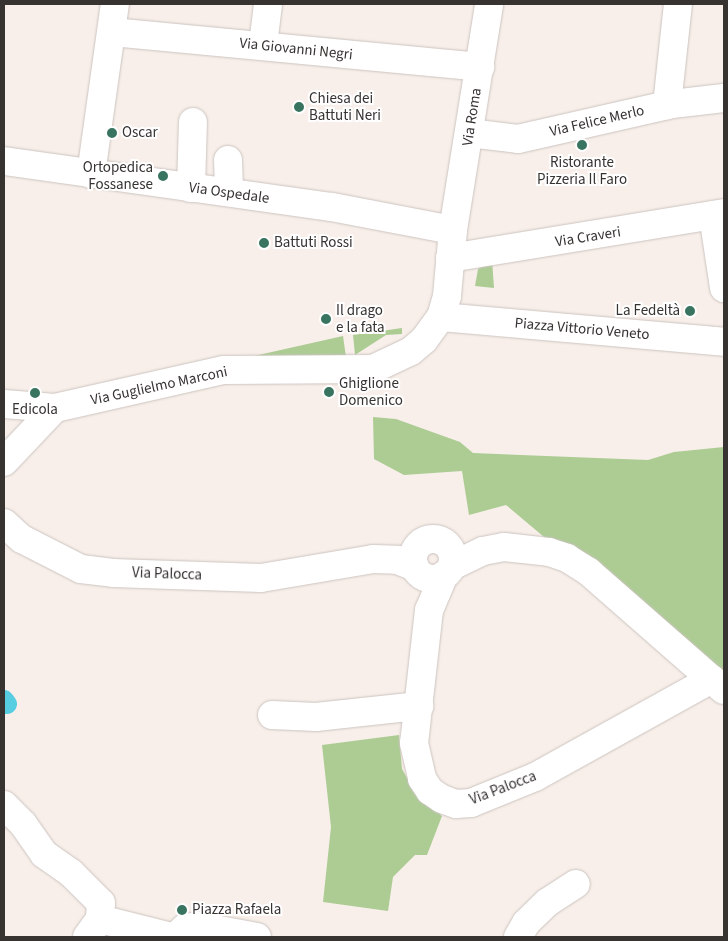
<!DOCTYPE html>
<html>
<head>
<meta charset="utf-8">
<style>
	body { margin:0 }
	#map { position:relative; width:728px; height:941px; overflow:hidden; background:#f8efea; font-family:"Source Sans 3",sans-serif }
	div>[style] { position:absolute }
	.green>* { inset:0; background:#accc94 }
	.canal>* { height:20px; margin:-10px; padding:0 10px; transform-origin:10px; border-radius:10px; background:#56cde1 }
	.roads { filter:drop-shadow(0 0 1px #ccc3bf) drop-shadow(0 0 1px #ccc3bf) }
	.minor>* { height:28px; margin:-14px; padding:0 14px; transform-origin:14px; border-radius:14px; background:#fff }
	.minor>.ring { margin:-14px; padding:0; box-sizing:content-box; background:none; border:28px solid #fff; border-radius:50% }
	.major>* { height:28px; margin:-14px; padding:0 14px; transform-origin:14px; border-radius:14px; background:#fff }
	.dots>* { width:14px; height:14px; translate:-50% -50%; box-sizing:border-box; border:2px solid #fff; border-radius:50% }
	span { translate:-50% -50%; white-space:nowrap; text-align:center; line-height:1.15; -webkit-text-stroke:4px #fff; paint-order:stroke }
	.street-label { font-size:15px; color:#363331 }
	.poi-label { font-size:15px; color:#363331 }
	.left { translate:0 -50%; text-align:left }
	.right { translate:-100% -50%; text-align:right }
	.frame { position:absolute; inset:0; border:5px solid #363331; pointer-events:none }
</style>
</head>
<body>
<div id="map">
	<div class="green">
		<i style="clip-path:polygon(492px 260px,494px 288px,475px 286px,478px 269px)"></i>
		<i style="clip-path:polygon(402px 328px,402px 334px,386px 335px,355px 355px,353px 335px)"></i>
		<i style="clip-path:polygon(343px 336px,346px 357px,254px 356px)"></i>
		<i style="clip-path:polygon(373px 417px,396px 419px,460px 442px,473px 453px,648px 460px,674px 452px,724px 447px,724px 673px,599px 563px,550px 542px,506px 505px,469px 515px,462px 471px,404px 475px,374px 459px)"></i>
		<i style="clip-path:polygon(399px 735px,402px 769px,414px 790px,442px 816px,427px 855px,415px 855px,393px 877px,388px 911px,323px 902px,331px 827px,322px 745px)"></i>
	</div>
	<div class="canal">
		<i style="left:4px;top:700px;width:5px;rotate:53deg"></i>
	</div>
	<div class="roads">
		<div class="minor">
			<i style="left:112px;top:32px;width:370px;rotate:5.4deg"></i>
			<i style="left:263px;top:45px;width:41px;rotate:-83deg"></i>
			<i style="left:667px;top:105px;width:102px;rotate:-83.8deg"></i>
			<i style="left:469px;top:133px;width:49px;rotate:7deg"></i>
			<i style="left:518px;top:139px;width:158px;rotate:-12.8deg"></i>
			<i style="left:672px;top:104px;width:52px;rotate:-6.6deg"></i>
			<i style="left:228px;top:160px;width:32px;rotate:88deg"></i>
			<i style="left:4px;top:161px;width:331px;rotate:8deg"></i>
			<i style="left:332px;top:207px;width:123px;rotate:10.8deg"></i>
			<i style="left:91px;top:174px;width:172px;rotate:-82deg"></i>
			<i style="left:191px;top:188px;width:66px;rotate:-88.3deg"></i>
			<i style="left:713px;top:215px;width:74px;rotate:81.4deg"></i>
			<i style="left:450px;top:258px;width:278px;rotate:-9.3deg"></i>
			<i style="left:441px;top:317px;width:284px;rotate:5deg"></i>
			<i style="left:4px;top:404px;width:51px;rotate:4.5deg"></i>
			<i style="left:4px;top:523px;width:24px;rotate:42deg"></i>
			<i style="left:22px;top:539px;width:66px;rotate:27deg"></i>
			<i style="left:81px;top:569px;width:32px;rotate:7deg"></i>
			<i style="left:113px;top:573px;width:148px;rotate:1.9deg"></i>
			<i style="left:261px;top:578px;width:114px;rotate:-9.6deg"></i>
			<i style="left:373px;top:559px;width:24px;rotate:2deg"></i>
			<i style="left:397px;top:560px;width:19px;rotate:21deg"></i>
			<i class="ring" style="left:413px;top:539px;width:12px;height:12px"></i>
			<i style="left:452px;top:566px;width:34px;rotate:-26deg"></i>
			<i style="left:483px;top:551px;width:21px;rotate:-11deg"></i>
			<i style="left:504px;top:547px;width:45px;rotate:6.3deg"></i>
			<i style="left:549px;top:552px;width:19px;rotate:18deg"></i>
			<i style="left:567px;top:558px;width:26px;rotate:32deg"></i>
			<i style="left:589px;top:572px;width:179px;rotate:41.2deg"></i>
			<i style="left:444px;top:575px;width:38px;rotate:113deg"></i>
			<i style="left:429px;top:610px;width:134px;rotate:96.4deg"></i>
			<i style="left:414px;top:743px;width:37px;rotate:77deg"></i>
			<i style="left:422px;top:779px;width:14px;rotate:56deg"></i>
			<i style="left:430px;top:791px;width:14px;rotate:34deg"></i>
			<i style="left:442px;top:799px;width:15px;rotate:20deg"></i>
			<i style="left:456px;top:804px;width:15px;rotate:-4deg"></i>
			<i style="left:471px;top:803px;width:69px;rotate:-22.1deg"></i>
			<i style="left:535px;top:777px;width:202px;rotate:-29deg"></i>
			<i style="left:272px;top:715px;width:44px;rotate:2.6deg"></i>
			<i style="left:316px;top:717px;width:104px;rotate:-6.1deg"></i>
			<i style="left:4px;top:805px;width:27px;rotate:45deg"></i>
			<i style="left:23px;top:824px;width:37px;rotate:55deg"></i>
			<i style="left:44px;top:854px;width:33px;rotate:35deg"></i>
			<i style="left:71px;top:873px;width:42px;rotate:45deg"></i>
			<i style="left:101px;top:903px;width:16px;rotate:94deg"></i>
			<i style="left:100px;top:919px;width:22px;rotate:126deg"></i>
			<i style="left:100px;top:919px;width:73px;rotate:14.2deg"></i>
			<i style="left:175px;top:937px;width:13px;rotate:-42deg"></i>
			<i style="left:185px;top:928px;width:13px;rotate:-9deg"></i>
			<i style="left:198px;top:926px;width:60px;rotate:10.6deg"></i>
			<i style="left:518px;top:937px;width:16px;rotate:-60deg"></i>
			<i style="left:526px;top:923px;width:30px;rotate:-44deg"></i>
			<i style="left:548px;top:902px;width:33px;rotate:-33deg"></i>
		</div>
		<div class="major">
			<i style="left:4px;top:462px;width:74px;rotate:-46.6deg"></i>
			<i style="left:55px;top:408px;width:173px;rotate:-12.7deg"></i>
			<i style="left:224px;top:370px;width:149px;rotate:-0.4deg"></i>
			<i style="left:373px;top:369px;width:42px;rotate:-25.3deg"></i>
			<i style="left:411px;top:351px;width:17px;rotate:-40deg"></i>
			<i style="left:424px;top:340px;width:29px;rotate:-54deg"></i>
			<i style="left:441px;top:317px;width:22px;rotate:-74deg"></i>
			<i style="left:447px;top:296px;width:66px;rotate:-84.8deg"></i>
			<i style="left:453px;top:230px;width:229px;rotate:-80.9deg"></i>
		</div>
	</div>
	<div class="dots">
		<i style="left:299px;top:107px;background:#38745f"></i>
		<i style="left:112px;top:133px;background:#38745f"></i>
		<i style="left:582px;top:145px;background:#38745f"></i>
		<i style="left:163px;top:176px;background:#38745f"></i>
		<i style="left:264px;top:243px;background:#38745f"></i>
		<i style="left:690px;top:311px;background:#38745f"></i>
		<i style="left:326px;top:319px;background:#38745f"></i>
		<i style="left:329px;top:392px;background:#38745f"></i>
		<i style="left:35px;top:393px;background:#38745f"></i>
		<i style="left:182px;top:910px;background:#38745f"></i>
	</div>
	<div class="street-label">
		<span style="left:296px;top:49px;rotate:6deg">Via Giovanni Negri</span>
		<span style="left:472px;top:117px;rotate:-81deg">Via Roma</span>
		<span style="left:597px;top:121px;rotate:-13deg">Via Felice Merlo</span>
		<span style="left:229px;top:193px;rotate:8deg">Via Ospedale</span>
		<span style="left:588px;top:237px;rotate:-9deg">Via Craveri</span>
		<span style="left:582px;top:329px;rotate:5deg">Piazza Vittorio Veneto</span>
		<span style="left:159px;top:386px;rotate:-12deg">Via Guglielmo Marconi</span>
		<span style="left:167px;top:574px;rotate:2deg">Via Palocca</span>
		<span style="left:503px;top:788px;rotate:-21deg">Via Palocca</span>
	</div>
	<div class="poi-label">
		<span class="left" style="left:309px;top:107px">Chiesa dei<br>Battuti Neri</span>
		<span class="left" style="left:122px;top:133px">Oscar</span>
		<span style="left:582px;top:171px">Ristorante<br>Pizzeria Il Faro</span>
		<span class="right" style="left:153px;top:176px">Ortopedica<br>Fossanese</span>
		<span class="left" style="left:274px;top:243px">Battuti Rossi</span>
		<span class="left" style="left:336px;top:319px">Il drago<br>e la fata</span>
		<span class="right" style="left:680px;top:311px">La Fedeltà</span>
		<span class="left" style="left:339px;top:392px">Ghiglione<br>Domenico</span>
		<span style="left:35px;top:410px">Edicola</span>
		<span class="left" style="left:192px;top:910px">Piazza Rafaela</span>
	</div>
	<div class="frame"></div>
</div>
</body>
</html>
